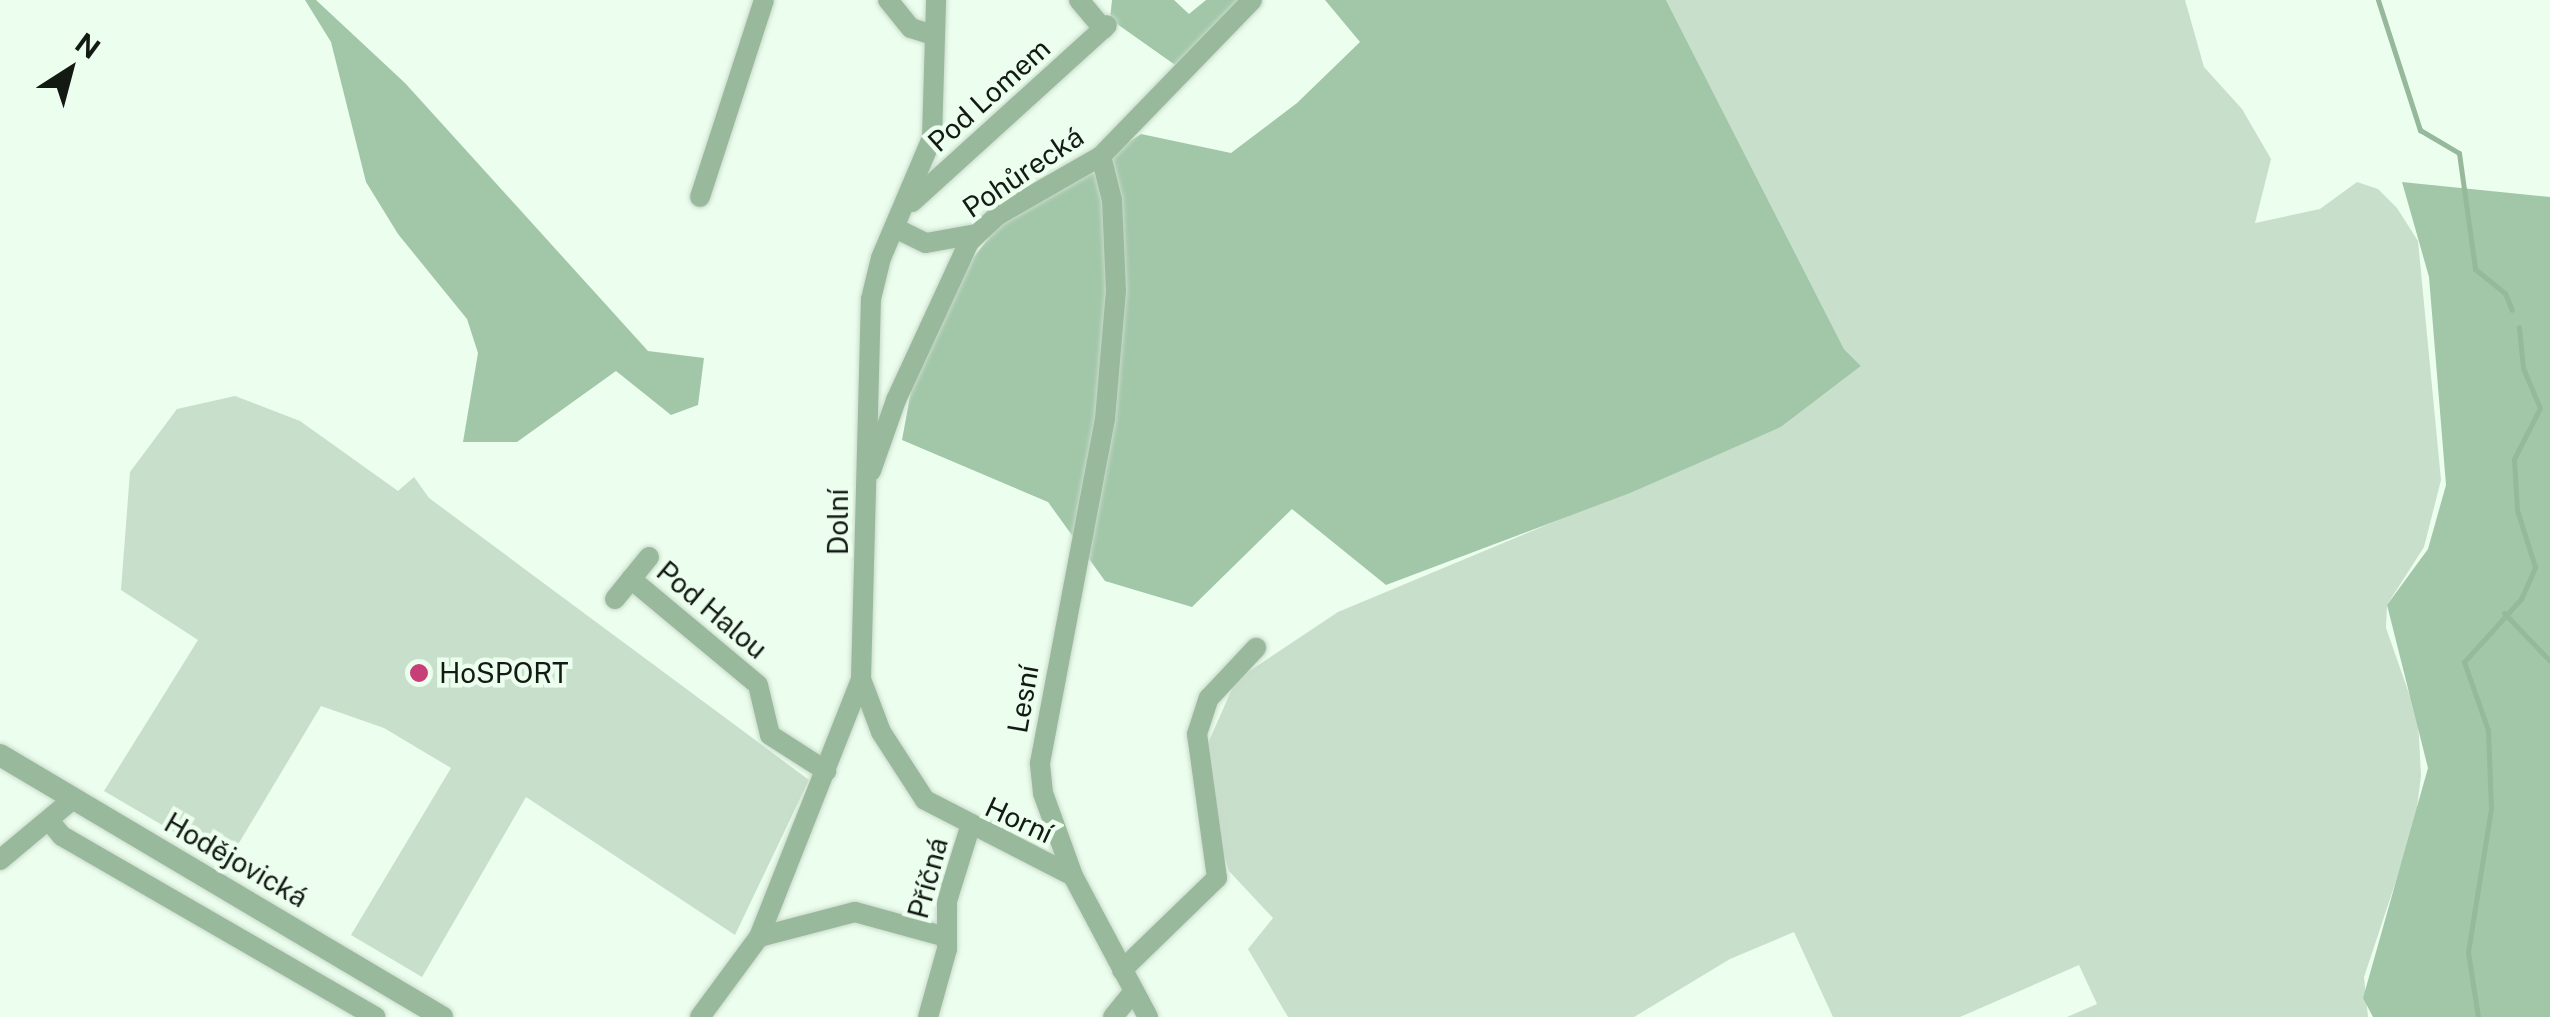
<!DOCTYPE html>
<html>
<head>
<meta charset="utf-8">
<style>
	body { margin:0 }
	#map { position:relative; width:2550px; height:1017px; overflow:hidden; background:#ecfeee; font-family:"Public Sans",sans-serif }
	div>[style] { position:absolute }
	.green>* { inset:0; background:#c8dfcb }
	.forest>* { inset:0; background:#a2c7a8 }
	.stream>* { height:5px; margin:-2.5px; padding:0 2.5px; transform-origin:2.5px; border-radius:2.5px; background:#95b99a }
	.roads { filter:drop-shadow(0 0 2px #c9dacb) drop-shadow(0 0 2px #c9dacb) }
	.minor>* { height:20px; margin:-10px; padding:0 10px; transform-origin:10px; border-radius:10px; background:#98b99c }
	.tertiary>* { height:22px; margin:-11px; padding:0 11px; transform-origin:11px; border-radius:11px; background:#98b99c }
	.dots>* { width:28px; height:28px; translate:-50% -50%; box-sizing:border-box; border:5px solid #ecfeee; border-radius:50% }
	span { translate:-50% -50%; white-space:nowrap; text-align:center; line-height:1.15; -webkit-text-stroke:9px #ecfeee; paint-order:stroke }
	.street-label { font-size:28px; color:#131a14 }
	.poi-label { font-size:28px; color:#131a14 }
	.left { translate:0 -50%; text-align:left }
	.north { position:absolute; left:20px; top:20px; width:100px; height:100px; -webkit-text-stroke:8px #ecfeee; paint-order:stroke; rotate:36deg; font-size:28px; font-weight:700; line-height:40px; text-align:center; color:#131a14 }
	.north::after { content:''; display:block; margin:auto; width:35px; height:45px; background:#131a14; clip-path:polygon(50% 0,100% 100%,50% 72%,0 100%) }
</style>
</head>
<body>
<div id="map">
	<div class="green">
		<i style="clip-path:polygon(1666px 0,2185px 0,2204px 67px,2242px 109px,2271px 159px,2255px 223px,2320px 209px,2357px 182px,2378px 189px,2397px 208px,2418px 241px,2441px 480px,2424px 547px,2387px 605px,2386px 628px,2418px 719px,2421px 776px,2415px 824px,2364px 977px,2368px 1017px,2067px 1017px,2097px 1004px,2079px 965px,1960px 1017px,1833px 1017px,1794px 932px,1730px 959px,1634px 1017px,1288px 1017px,1248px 949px,1273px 918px,1229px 871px,1215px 828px,1208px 743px,1236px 680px,1338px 612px,1781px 427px,1861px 366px,1844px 349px)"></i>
		<i style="clip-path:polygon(235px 396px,300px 421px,398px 491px,414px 477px,429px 498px,809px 780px,735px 935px,526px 797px,422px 977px,351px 935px,451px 768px,384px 728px,321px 706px,227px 863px,104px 791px,198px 640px,121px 590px,130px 472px,177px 409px)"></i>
	</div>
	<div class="forest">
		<i style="clip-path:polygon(305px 0,316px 0,405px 83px,648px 351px,704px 358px,698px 405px,671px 415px,616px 371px,517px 442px,463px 442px,478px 353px,467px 319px,398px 234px,366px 182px,331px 42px)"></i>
		<i style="clip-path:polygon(1112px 0,1174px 0,1189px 14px,1206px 0,1239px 0,1178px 67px,1110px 19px)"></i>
		<i style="clip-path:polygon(1325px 0,1666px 0,1844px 349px,1861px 366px,1781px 427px,1630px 493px,1386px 585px,1292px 509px,1192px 607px,1105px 581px,1048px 502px,902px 440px,912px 385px,973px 258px,999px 225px,1141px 134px,1231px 153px,1297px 103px,1360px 42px)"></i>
		<i style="clip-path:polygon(2402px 182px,2550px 197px,2550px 1017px,2373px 1017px,2363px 998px,2428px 768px,2387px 605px,2428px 549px,2446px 485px,2429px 277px)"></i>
	</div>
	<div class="stream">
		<i style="left:2378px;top:0;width:137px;rotate:72.1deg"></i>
		<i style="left:2420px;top:130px;width:45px;rotate:30.5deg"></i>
		<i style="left:2459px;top:153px;width:117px;rotate:82.1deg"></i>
		<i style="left:2475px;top:269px;width:38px;rotate:39deg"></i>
		<i style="left:2505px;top:293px;width:18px;rotate:68deg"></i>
		<i style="left:2504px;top:613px;width:66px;rotate:46.2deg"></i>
		<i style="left:2478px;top:1017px;width:66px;rotate:-98.7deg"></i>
		<i style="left:2468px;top:952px;width:146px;rotate:-80.9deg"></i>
		<i style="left:2491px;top:808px;width:78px;rotate:-92.2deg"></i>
		<i style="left:2488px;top:730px;width:72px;rotate:-109.4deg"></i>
		<i style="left:2464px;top:662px;width:85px;rotate:-47.9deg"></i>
		<i style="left:2521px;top:599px;width:35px;rotate:-66deg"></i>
		<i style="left:2535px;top:567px;width:60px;rotate:-107.5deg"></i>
		<i style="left:2517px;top:510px;width:51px;rotate:-93.4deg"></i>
		<i style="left:2514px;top:459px;width:57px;rotate:-63deg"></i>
		<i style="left:2540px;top:408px;width:43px;rotate:-113deg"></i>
		<i style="left:2523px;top:368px;width:41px;rotate:-95.6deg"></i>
	</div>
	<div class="roads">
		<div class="minor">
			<i style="left:888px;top:0;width:36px;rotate:51deg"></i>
			<i style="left:911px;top:28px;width:23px;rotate:18deg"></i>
			<i style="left:1079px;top:0;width:38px;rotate:50deg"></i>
			<i style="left:700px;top:197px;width:207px;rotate:-72deg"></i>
			<i style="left:912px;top:202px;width:263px;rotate:-42.2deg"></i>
			<i style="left:895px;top:228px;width:34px;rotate:26deg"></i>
			<i style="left:926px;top:243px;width:51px;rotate:-10.2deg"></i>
			<i style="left:871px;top:471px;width:75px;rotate:-70.6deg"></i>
			<i style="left:896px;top:400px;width:174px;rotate:-65.2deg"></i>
			<i style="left:969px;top:242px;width:40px;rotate:-43deg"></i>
			<i style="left:998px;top:215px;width:119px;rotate:-29.8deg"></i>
			<i style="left:1101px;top:156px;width:217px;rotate:-45.9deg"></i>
			<i style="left:631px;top:579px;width:165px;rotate:39.8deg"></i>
			<i style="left:758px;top:685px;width:51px;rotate:76.5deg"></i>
			<i style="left:770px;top:735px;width:67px;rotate:32.7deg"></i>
			<i style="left:615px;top:599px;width:54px;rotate:-51deg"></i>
			<i style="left:861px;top:679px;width:57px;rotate:69.3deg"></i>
			<i style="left:881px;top:732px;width:81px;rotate:57.1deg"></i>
			<i style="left:925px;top:800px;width:166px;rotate:27.2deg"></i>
			<i style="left:1073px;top:876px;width:160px;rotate:62deg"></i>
			<i style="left:51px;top:823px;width:17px;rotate:50deg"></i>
			<i style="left:62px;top:836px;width:362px;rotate:30deg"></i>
			<i style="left:0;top:860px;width:95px;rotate:-39.9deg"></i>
			<i style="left:1073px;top:876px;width:88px;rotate:-109.9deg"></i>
			<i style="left:1043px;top:793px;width:30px;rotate:-96deg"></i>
			<i style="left:1040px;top:763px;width:350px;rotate:-79.3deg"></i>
			<i style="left:1105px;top:419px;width:128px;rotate:-85.1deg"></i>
			<i style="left:1116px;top:291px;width:91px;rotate:-92.5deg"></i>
			<i style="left:1112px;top:200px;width:45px;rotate:-104deg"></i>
			<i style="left:759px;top:937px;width:99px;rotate:-14.6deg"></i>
			<i style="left:855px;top:912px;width:94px;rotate:15.4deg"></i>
			<i style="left:1122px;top:970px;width:132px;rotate:-44.1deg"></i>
			<i style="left:1217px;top:878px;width:145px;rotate:-97.9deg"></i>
			<i style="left:1197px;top:734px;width:38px;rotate:-72deg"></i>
			<i style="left:1209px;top:698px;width:69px;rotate:-46.8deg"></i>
			<i style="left:700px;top:1017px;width:99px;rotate:-53.6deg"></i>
			<i style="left:759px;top:937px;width:277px;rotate:-68.4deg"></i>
			<i style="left:861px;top:679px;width:380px;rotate:-88.5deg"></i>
			<i style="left:871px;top:299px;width:42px;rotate:-76.3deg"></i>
			<i style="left:881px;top:258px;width:130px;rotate:-67deg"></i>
			<i style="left:932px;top:138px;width:138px;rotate:-88.3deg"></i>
			<i style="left:928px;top:1017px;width:71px;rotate:-74.4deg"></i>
			<i style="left:947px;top:949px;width:48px;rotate:-90deg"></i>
			<i style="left:947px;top:901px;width:77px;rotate:-72.7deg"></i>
			<i style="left:1113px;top:1017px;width:33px;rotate:-51deg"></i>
		</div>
		<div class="tertiary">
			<i style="left:0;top:755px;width:514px;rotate:30.66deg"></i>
		</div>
	</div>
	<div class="dots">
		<i style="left:419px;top:673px;background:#c83e77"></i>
	</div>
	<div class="street-label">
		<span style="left:989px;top:95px;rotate:-42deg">Pod Lomem</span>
		<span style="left:1023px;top:172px;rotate:-34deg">Pohůrecká</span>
		<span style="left:838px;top:522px;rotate:-90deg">Dolní</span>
		<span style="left:712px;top:610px;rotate:40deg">Pod Halou</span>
		<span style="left:1023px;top:699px;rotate:-80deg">Lesní</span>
		<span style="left:1019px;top:820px;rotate:25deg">Horní</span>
		<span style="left:236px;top:860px;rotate:30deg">Hodějovická</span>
		<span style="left:928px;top:878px;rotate:-75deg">Příčná</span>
	</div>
	<div class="poi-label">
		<span class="left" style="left:439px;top:673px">HoSPORT</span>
	</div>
	<div class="north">N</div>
</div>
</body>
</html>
